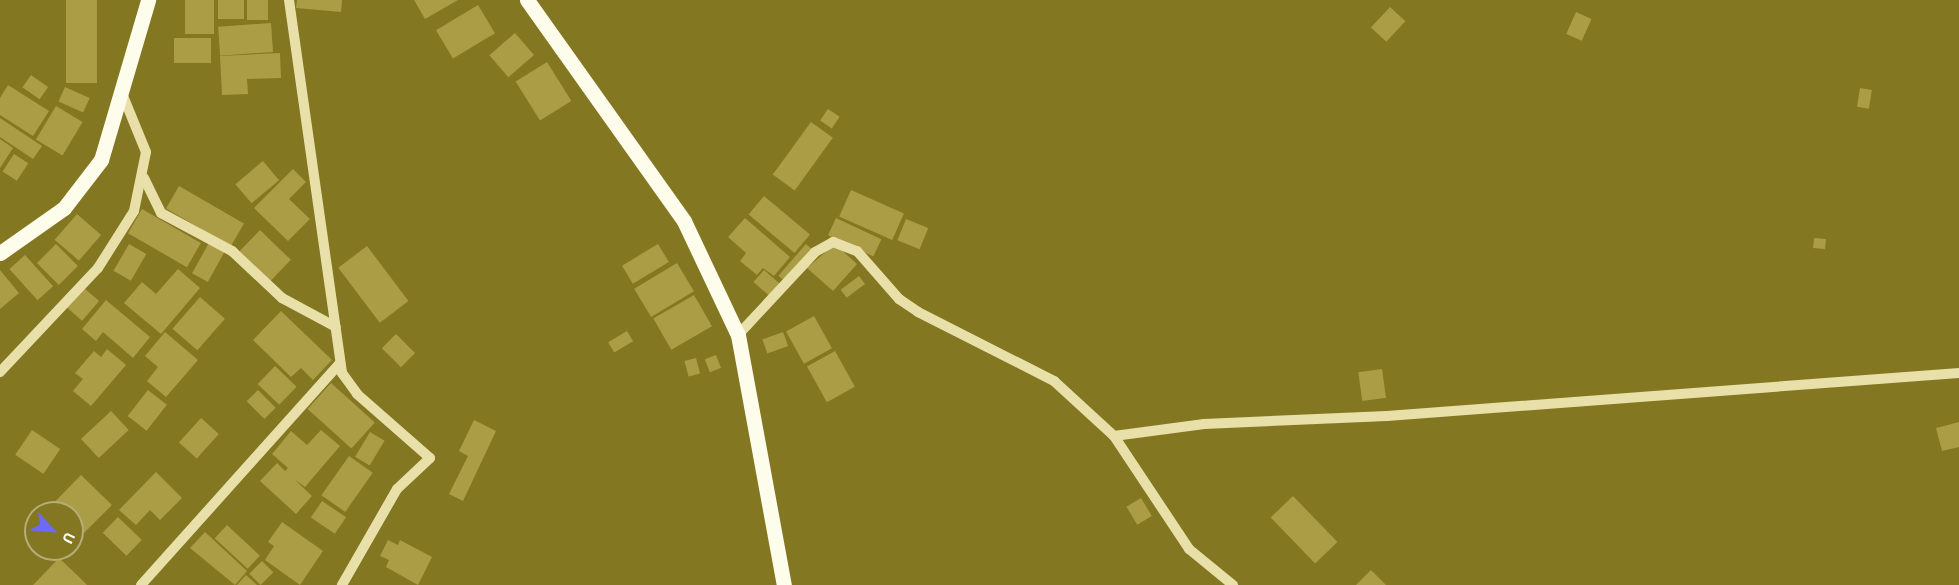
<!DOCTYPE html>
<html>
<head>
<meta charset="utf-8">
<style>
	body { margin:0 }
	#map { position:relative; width:1959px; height:585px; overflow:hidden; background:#837721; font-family:"Alegreya Sans",sans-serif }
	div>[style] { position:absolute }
	.building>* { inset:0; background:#aa9d46; transform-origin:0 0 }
	.minor>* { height:10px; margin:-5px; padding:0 5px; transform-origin:5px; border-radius:5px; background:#e8e0a8 }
	.major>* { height:15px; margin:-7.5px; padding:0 7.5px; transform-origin:7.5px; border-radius:7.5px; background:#fefceb }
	span { translate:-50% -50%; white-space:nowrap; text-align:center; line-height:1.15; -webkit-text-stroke:6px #837721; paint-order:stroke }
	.north { position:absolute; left:24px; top:501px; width:60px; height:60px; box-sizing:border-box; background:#837721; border:2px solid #b5ad7a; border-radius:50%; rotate:116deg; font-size:16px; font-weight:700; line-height:24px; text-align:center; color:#fff }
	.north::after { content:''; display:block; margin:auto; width:21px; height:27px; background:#6e6af5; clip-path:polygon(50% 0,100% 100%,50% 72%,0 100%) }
</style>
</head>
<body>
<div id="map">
	<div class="building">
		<i style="left:66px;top:0;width:31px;height:83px"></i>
		<i style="left:185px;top:0;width:29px;height:34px"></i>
		<i style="left:218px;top:0;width:26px;height:19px"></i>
		<i style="left:247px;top:0;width:21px;height:20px"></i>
		<i style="clip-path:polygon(297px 0,342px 0,341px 12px,296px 8px)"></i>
		<i style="clip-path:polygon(414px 0,458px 0,425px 19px)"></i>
		<i style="left:478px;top:5px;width:33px;height:49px;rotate:59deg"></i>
		<i style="left:1390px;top:7px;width:21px;height:28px;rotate:43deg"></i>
		<i style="left:1576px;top:12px;width:17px;height:24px;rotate:24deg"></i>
		<i style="left:271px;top:23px;width:29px;height:53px;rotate:86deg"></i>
		<i style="left:515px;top:33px;width:29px;height:34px;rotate:49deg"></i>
		<i style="left:211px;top:38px;width:25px;height:37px;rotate:90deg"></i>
		<i style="clip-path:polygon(280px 53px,281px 78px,247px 79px,248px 94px,222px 95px,220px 56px)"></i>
		<i style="left:547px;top:62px;width:46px;height:37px;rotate:58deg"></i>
		<i style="left:31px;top:75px;width:21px;height:15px;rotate:35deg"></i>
		<i style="clip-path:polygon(8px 85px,49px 111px,33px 136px,0 115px,0 98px)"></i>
		<i style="left:65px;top:87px;width:27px;height:16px;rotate:24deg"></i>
		<i style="left:1860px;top:88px;width:12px;height:19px;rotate:9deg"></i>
		<i style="left:56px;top:106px;width:31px;height:39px;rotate:31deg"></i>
		<i style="left:828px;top:109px;width:14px;height:14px;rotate:34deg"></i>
		<i style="clip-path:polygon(0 118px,42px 146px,33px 159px,0 137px)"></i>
		<i style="left:811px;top:122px;width:27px;height:65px;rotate:36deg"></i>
		<i style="clip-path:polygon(0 139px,13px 148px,0 168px)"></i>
		<i style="left:14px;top:154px;width:17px;height:21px;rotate:33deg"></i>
		<i style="left:263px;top:161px;width:25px;height:36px;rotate:50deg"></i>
		<i style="clip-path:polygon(293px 169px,306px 182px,289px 199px,310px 219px,288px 241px,254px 208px)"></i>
		<i style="left:179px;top:186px;width:75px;height:26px;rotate:30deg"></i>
		<i style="left:851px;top:190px;width:58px;height:29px;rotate:24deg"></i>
		<i style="left:764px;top:196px;width:60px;height:24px;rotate:40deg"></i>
		<i style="left:142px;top:209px;width:68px;height:28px;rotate:30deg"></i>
		<i style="left:77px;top:214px;width:32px;height:34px;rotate:41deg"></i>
		<i style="clip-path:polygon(745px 218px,790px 257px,774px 276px,763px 268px,757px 275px,740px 261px,746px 253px,728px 237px)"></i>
		<i style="left:836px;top:218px;width:50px;height:19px;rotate:25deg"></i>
		<i style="left:906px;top:219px;width:24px;height:23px;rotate:22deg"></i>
		<i style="left:260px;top:230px;width:43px;height:33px;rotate:44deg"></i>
		<i style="left:1814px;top:238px;width:12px;height:10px;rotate:5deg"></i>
		<i style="left:210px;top:241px;width:18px;height:37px;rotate:29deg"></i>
		<i style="left:56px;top:244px;width:31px;height:27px;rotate:45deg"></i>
		<i style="left:129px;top:244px;width:20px;height:31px;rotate:30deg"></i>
		<i style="left:658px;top:244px;width:21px;height:42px;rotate:59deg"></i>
		<i style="left:806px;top:244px;width:11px;height:42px;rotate:41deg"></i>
		<i style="clip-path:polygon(835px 244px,857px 264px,833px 291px,807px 268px)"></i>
		<i style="left:367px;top:246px;width:69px;height:36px;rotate:53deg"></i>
		<i style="left:25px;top:255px;width:42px;height:21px;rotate:48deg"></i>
		<i style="left:677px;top:263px;width:33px;height:50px;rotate:59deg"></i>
		<i style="clip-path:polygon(178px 269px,200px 288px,161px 334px,124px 303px,142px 282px,156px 294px)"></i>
		<i style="clip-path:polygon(0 270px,19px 293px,0 309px)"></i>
		<i style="left:764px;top:270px;width:21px;height:16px;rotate:41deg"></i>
		<i style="left:859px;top:276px;width:10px;height:23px;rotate:53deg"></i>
		<i style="left:84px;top:288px;width:20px;height:26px;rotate:41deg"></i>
		<i style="left:694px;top:295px;width:36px;height:47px;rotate:60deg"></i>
		<i style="left:200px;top:297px;width:33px;height:42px;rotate:41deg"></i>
		<i style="clip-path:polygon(106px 300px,150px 337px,133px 358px,103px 332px,96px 341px,82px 329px)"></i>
		<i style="clip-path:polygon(281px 311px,332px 360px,313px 380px,301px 368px,291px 377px,253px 340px)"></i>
		<i style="left:814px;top:316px;width:37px;height:32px;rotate:61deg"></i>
		<i style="left:627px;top:331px;width:12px;height:22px;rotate:59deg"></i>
		<i style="clip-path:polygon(165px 332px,198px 360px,166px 397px,147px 381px,158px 367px,145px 356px)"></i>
		<i style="left:783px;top:332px;width:15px;height:22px;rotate:70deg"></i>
		<i style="left:396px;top:334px;width:27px;height:20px;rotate:45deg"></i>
		<i style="clip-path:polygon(107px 349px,126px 365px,91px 406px,73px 391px,83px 379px,75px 373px,94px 351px,101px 357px)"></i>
		<i style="left:835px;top:351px;width:41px;height:32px;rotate:61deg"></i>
		<i style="left:716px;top:355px;width:14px;height:12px;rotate:69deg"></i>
		<i style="left:696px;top:358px;width:16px;height:12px;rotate:75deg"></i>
		<i style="left:275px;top:366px;width:30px;height:25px;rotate:44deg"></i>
		<i style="left:1382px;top:369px;width:29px;height:24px;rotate:82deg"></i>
		<i style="left:331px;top:383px;width:59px;height:35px;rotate:42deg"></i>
		<i style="left:148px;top:390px;width:24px;height:33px;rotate:38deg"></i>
		<i style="left:258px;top:390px;width:25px;height:16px;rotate:45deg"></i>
		<i style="left:111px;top:411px;width:26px;height:41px;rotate:47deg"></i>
		<i style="left:201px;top:418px;width:24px;height:33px;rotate:42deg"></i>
		<i style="clip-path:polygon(474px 420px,496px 431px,463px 501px,449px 494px,468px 456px,459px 451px)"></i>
		<i style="clip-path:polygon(1959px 422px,1959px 447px,1942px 451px,1936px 428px)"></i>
		<i style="left:32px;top:430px;width:34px;height:30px;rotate:34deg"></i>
		<i style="clip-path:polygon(321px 430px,340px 446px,305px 487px,294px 479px,312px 496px,296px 514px,260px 481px,277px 463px,285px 471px,288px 468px,272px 454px,291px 431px,307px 445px)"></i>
		<i style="left:370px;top:432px;width:17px;height:29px;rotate:31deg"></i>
		<i style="left:349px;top:456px;width:29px;height:48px;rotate:35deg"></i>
		<i style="clip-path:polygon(156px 472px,182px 498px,160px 520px,150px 510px,136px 525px,119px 510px)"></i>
		<i style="clip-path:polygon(81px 475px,112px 505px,74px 543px,72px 513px,44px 513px)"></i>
		<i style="left:1293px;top:496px;width:64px;height:31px;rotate:46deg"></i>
		<i style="left:1141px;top:498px;width:21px;height:17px;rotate:59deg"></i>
		<i style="left:322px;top:501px;width:29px;height:20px;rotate:34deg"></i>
		<i style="left:118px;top:517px;width:33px;height:22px;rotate:44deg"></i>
		<i style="clip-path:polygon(282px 522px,323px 551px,300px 585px,265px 560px,274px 546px,268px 542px)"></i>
		<i style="left:227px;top:525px;width:45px;height:18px;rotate:43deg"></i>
		<i style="clip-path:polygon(205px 532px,247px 571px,235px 585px,190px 548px)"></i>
		<i style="clip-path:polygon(388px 540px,398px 545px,400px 540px,432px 557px,418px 585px,386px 567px,389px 560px,380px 556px)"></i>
		<i style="clip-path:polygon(59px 558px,77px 575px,87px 585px,33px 585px)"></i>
		<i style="left:262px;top:561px;width:16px;height:18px;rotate:45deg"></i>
		<i style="clip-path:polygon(1371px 570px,1386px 585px,1356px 585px)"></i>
		<i style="clip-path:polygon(246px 575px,257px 585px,237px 585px)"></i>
	</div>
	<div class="minor">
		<i style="left:289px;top:0;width:377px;rotate:81.9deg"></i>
		<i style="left:342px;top:373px;width:26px;rotate:54deg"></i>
		<i style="left:357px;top:394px;width:97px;rotate:41.2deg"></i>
		<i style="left:430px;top:458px;width:45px;rotate:136.8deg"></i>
		<i style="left:397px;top:489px;width:111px;rotate:119.8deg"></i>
		<i style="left:144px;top:178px;width:39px;rotate:64deg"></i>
		<i style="left:161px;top:213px;width:81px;rotate:28.2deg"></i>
		<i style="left:232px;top:251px;width:69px;rotate:43.2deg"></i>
		<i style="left:282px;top:298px;width:61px;rotate:28.2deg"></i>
		<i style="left:738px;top:335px;width:113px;rotate:-47.1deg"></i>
		<i style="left:815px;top:252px;width:21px;rotate:-29deg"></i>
		<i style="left:833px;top:242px;width:26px;rotate:21deg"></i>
		<i style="left:857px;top:251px;width:64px;rotate:48.8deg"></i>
		<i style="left:899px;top:299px;width:23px;rotate:34deg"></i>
		<i style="left:918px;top:312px;width:153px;rotate:26.9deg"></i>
		<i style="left:1054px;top:381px;width:81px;rotate:42.5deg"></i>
		<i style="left:1114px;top:436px;width:91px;rotate:-7.6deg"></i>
		<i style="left:1204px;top:424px;width:183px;rotate:-2.5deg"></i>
		<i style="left:1387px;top:416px;width:574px;rotate:-4.3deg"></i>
		<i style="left:0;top:372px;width:143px;rotate:-46.7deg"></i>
		<i style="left:98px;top:268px;width:67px;rotate:-57.7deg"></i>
		<i style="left:134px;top:211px;width:60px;rotate:-78.5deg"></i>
		<i style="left:146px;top:152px;width:66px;rotate:-112.3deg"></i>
		<i style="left:1114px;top:436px;width:136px;rotate:56.4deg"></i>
		<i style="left:1189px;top:549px;width:57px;rotate:39.3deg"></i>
		<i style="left:141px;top:585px;width:297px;rotate:-48.1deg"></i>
	</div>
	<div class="major">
		<i style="left:527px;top:0;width:271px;rotate:54.6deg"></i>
		<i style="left:684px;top:221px;width:126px;rotate:64.7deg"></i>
		<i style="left:738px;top:335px;width:254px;rotate:79.6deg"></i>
		<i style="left:0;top:253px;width:78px;rotate:-35.1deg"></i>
		<i style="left:64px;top:208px;width:61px;rotate:-52.4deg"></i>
		<i style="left:101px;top:160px;width:167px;rotate:-73.6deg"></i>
	</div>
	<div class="north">U</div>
</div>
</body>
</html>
